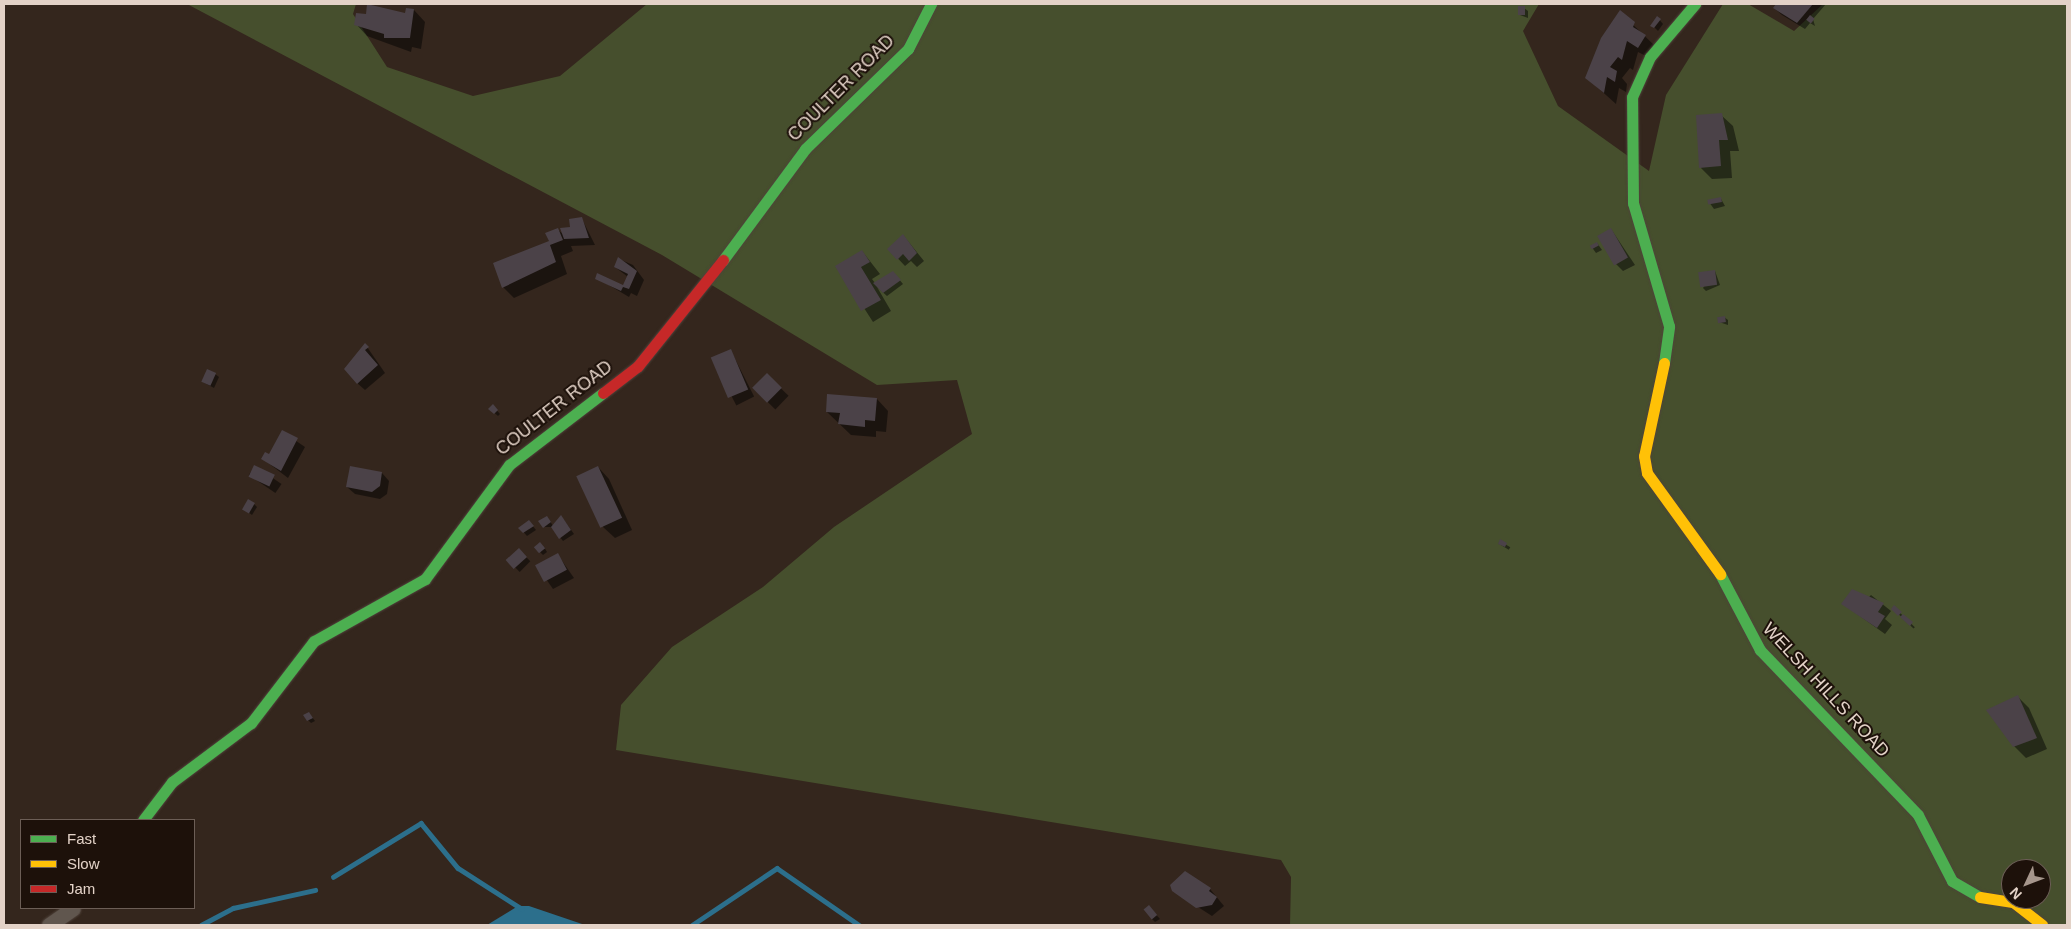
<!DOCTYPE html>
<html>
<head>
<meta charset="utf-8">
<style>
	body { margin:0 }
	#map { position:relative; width:2071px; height:929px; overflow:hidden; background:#34261d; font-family:Arial,sans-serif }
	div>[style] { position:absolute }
	.green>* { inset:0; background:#464f2d }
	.water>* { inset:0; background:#2c6f8c }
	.shadow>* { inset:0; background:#0007; transform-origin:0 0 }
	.stream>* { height:4.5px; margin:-2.25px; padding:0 2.25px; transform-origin:2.25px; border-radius:2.25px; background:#2c6f8c }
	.building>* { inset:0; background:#4b4248; transform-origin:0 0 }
	.roads { filter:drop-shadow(0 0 1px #4f423b) drop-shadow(0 0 1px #4f423b) }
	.street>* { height:15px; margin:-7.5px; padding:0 7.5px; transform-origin:7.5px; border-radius:7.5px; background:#60564e }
	.fast>* { height:11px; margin:-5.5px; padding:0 5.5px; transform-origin:5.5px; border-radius:5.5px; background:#4caf50 }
	.slow>* { height:11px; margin:-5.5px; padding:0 5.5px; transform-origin:5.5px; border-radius:5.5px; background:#ffc107 }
	.jam>* { height:11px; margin:-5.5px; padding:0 5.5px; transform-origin:5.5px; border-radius:5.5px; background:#c62828 }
	span { translate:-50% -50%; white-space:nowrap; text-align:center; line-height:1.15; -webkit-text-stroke:4px #1d110a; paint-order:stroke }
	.street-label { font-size:18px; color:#e3d2c7 }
	.frame { position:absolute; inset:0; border:5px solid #e3d2c7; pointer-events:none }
	.legend { position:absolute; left:20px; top:819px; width:175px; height:90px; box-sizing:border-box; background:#1d110a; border:1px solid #6c5e56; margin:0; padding:6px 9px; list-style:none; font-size:15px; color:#e3d2c7 }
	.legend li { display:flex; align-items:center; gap:10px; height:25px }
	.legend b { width:25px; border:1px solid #6c5e56 }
	.north { position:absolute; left:2001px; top:859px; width:50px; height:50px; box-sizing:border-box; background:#1d110a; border:1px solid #6c5e56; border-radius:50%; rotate:227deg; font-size:14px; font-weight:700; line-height:20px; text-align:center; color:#e3d2c7 }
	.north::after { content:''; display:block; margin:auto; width:18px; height:22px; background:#a6968c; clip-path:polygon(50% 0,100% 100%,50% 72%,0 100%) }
</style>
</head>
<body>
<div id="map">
	<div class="green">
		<i style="clip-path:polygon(evenodd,187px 4px,356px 4px,353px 14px,387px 67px,473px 96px,560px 76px,647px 4px,1539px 4px,1523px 31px,1558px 106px,1649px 171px,1666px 95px,1723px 4px,1748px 4px,1794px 31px,1823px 4px,2067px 4px,2067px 925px,1290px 925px,1291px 877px,1281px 860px,616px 750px,621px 705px,672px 647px,763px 587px,834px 527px,972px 434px,957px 380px,877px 385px,662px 255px,187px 4px,2011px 869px,2041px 869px,2041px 899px,2011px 899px,2011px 869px)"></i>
	</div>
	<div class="water">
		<i style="clip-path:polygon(518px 906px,529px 906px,585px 925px,487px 925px)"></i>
	</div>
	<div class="shadow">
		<i style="clip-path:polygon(369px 4px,386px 12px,406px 15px,414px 10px,425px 22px,421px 49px,412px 47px,411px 52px,367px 36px,356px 24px,367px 16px)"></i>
		<i style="clip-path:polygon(1777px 4px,1826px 4px,1813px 19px,1815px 26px,1810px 23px,1805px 29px,1782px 15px,1774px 8px)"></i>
		<i style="clip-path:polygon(1524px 8px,1528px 11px,1528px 18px,1520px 15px)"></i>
		<i style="clip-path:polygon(1620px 12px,1656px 47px,1650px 58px,1638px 52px,1633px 70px,1630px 68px,1622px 78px,1627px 84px,1626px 92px,1619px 88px,1616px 104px,1587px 78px)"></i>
		<i style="clip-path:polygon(1658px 18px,1663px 24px,1658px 31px,1652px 25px)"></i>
		<i style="clip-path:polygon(1721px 115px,1733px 126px,1739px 151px,1730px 151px,1732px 178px,1712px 179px,1701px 168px)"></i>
		<i style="clip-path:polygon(1721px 199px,1725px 206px,1714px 209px,1709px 202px)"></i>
		<i style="clip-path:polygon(582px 219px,595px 245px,571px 246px,573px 251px,561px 256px,567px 274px,514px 298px,503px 287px,550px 242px,557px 229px,564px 235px)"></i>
		<i style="clip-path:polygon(1611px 229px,1635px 265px,1623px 271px,1616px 264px)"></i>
		<i style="clip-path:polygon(903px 235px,924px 261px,917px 267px,911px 261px,905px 266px,889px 249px)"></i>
		<i style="clip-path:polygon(1597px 243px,1602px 250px,1596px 253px,1591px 246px)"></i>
		<i style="clip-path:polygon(862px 251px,880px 274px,872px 279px,875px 283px,893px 272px,903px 284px,887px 296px,877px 287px,891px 311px,873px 322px,837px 266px)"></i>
		<i style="clip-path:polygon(619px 259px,633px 265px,644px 280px,637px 296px,631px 293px,629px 297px,597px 278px,624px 287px,628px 277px,615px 267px)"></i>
		<i style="clip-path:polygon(1715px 271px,1720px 285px,1706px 291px,1703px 288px)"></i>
		<i style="clip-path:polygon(1724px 317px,1728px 320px,1728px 325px,1719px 322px)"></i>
		<i style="clip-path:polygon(365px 344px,385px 373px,365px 390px,357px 383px)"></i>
		<i style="left:731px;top:351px;width:51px;height:20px;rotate:63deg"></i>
		<i style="clip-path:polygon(215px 374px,219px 377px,214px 388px,203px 382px)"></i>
		<i style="left:767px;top:375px;width:30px;height:19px;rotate:44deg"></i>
		<i style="clip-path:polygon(877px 399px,888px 411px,886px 432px,876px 431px,876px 437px,851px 435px,827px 412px)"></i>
		<i style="clip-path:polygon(493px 406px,500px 414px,498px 416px,490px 409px)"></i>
		<i style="clip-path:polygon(283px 432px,305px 447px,288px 478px,263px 459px,270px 456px)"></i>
		<i style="left:255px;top:466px;width:32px;height:11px;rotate:34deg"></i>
		<i style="clip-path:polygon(598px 467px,609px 479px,632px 530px,615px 538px,603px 527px)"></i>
		<i style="clip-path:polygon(382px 473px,389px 481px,387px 494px,380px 499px,355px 494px,347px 487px)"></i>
		<i style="clip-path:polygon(254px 504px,257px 507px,252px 515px,244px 509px)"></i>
		<i style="clip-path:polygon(564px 520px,574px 534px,563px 541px,552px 527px,544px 527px,550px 521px,553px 526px)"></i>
		<i style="clip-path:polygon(532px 525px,536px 530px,527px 536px,520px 528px)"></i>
		<i style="left:1500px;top:541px;width:12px;height:3px;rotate:31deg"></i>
		<i style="clip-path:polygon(544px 547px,547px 552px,543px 555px,540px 552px)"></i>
		<i style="left:519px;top:550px;width:16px;height:15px;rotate:45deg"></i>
		<i style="clip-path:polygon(558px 555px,574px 578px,553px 589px,537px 566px)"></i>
		<i style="clip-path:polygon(1871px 595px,1891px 611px,1885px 619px,1892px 625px,1885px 634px,1843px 604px,1866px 600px)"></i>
		<i style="left:1894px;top:607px;width:29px;height:2px;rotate:44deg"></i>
		<i style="clip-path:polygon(2018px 697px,2029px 708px,2047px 749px,2026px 758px,2014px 746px)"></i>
		<i style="clip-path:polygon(309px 713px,315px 721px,311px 723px,308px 720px)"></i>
		<i style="clip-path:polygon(1210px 889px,1224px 906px,1212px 916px,1173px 891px)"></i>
		<i style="clip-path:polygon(1152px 910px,1160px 919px,1155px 922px,1152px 919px)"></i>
	</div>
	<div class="stream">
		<i style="left:333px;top:877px;width:103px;rotate:-31.5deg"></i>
		<i style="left:421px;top:823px;width:58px;rotate:50.6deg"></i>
		<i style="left:458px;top:868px;width:76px;rotate:32.6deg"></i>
		<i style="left:201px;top:925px;width:36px;rotate:-28deg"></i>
		<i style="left:233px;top:908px;width:84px;rotate:-12.4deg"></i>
		<i style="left:692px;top:925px;width:102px;rotate:-33.8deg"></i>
		<i style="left:777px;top:868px;width:100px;rotate:34.8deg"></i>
	</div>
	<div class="building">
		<i style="clip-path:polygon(367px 4px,405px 13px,406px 8px,414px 9px,410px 38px,384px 38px,384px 34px,354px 25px,356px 13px,366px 14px)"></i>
		<i style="clip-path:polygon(1776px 4px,1813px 4px,1797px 23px,1773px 8px)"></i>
		<i style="left:1525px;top:6px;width:9px;height:7px;rotate:90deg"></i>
		<i style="clip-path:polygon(1620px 10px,1635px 22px,1633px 27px,1646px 35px,1638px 48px,1627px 41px,1622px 60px,1618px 57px,1610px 67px,1617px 71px,1615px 82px,1607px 77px,1604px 93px,1585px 78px,1601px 38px)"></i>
		<i style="left:1810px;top:15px;width:6px;height:6px;rotate:39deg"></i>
		<i style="clip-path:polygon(1657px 16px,1661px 19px,1654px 28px,1650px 26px)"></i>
		<i style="clip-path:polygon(1722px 113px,1728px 140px,1719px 140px,1721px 166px,1699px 168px,1696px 115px)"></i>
		<i style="left:1721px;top:197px;width:5px;height:14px;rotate:79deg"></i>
		<i style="clip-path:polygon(582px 217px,589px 238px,564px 239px,560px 228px,570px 227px,569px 219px)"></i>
		<i style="clip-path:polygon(558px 228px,563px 240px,550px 245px,556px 262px,502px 288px,493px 263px,549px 241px,545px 233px)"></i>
		<i style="left:1611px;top:228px;width:34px;height:16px;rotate:60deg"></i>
		<i style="clip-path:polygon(903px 234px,917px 253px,909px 261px,903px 254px,897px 260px,887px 249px)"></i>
		<i style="left:1597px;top:242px;width:4px;height:8px;rotate:63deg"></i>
		<i style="clip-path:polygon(862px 250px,870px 262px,861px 267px,881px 300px,861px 311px,835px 266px)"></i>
		<i style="clip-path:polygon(618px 257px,637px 271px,629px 289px,623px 287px,621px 291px,595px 279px,597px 273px,623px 285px,628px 274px,614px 267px)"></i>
		<i style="left:1715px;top:270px;width:15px;height:17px;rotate:82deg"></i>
		<i style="clip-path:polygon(893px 271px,901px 280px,883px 293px,873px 283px)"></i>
		<i style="left:1725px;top:316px;width:6px;height:8px;rotate:81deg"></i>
		<i style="clip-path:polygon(365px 343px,369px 347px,365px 350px,378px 365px,357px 384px,344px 369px)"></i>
		<i style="left:731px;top:349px;width:44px;height:22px;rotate:67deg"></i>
		<i style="left:207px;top:369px;width:10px;height:14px;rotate:24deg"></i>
		<i style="left:767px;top:373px;width:21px;height:21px;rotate:45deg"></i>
		<i style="clip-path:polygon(827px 394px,877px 398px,875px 421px,865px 420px,865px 427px,838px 424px,840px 413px,826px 412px)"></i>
		<i style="clip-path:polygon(493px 404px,498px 410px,494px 414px,488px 409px)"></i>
		<i style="clip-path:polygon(282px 430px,298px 438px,281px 471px,261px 459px,265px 452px,269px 454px)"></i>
		<i style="left:254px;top:465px;width:23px;height:13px;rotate:25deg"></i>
		<i style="clip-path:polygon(350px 466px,382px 472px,380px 486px,372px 492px,346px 487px)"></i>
		<i style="left:598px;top:466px;width:57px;height:24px;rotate:65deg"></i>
		<i style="left:248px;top:499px;width:8px;height:12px;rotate:30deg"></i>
		<i style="clip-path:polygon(561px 515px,571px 530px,559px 539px,551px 527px)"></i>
		<i style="clip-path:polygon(547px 516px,551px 522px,543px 528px,538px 521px)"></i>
		<i style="clip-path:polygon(529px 520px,534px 526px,523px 533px,518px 528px)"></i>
		<i style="clip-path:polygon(1500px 539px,1507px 543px,1505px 547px,1498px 544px)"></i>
		<i style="left:540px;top:542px;width:8px;height:8px;rotate:50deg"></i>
		<i style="left:519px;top:548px;width:12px;height:18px;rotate:48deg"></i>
		<i style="left:558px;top:553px;width:19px;height:26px;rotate:62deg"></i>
		<i style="clip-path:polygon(1852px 589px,1884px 603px,1878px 612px,1885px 616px,1877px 628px,1841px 604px)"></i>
		<i style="clip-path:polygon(1894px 605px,1902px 612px,1898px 616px,1891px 609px)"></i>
		<i style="clip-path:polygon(1903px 614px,1913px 622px,1910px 626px,1900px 617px)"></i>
		<i style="clip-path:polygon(2018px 695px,2037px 738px,2013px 747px,1986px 710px)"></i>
		<i style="clip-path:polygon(309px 712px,313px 718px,307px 721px,303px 715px)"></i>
		<i style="clip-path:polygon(1185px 871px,1211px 888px,1209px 891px,1217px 897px,1212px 905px,1196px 908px,1172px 891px,1170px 885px)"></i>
		<i style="left:1149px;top:905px;width:13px;height:7px;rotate:51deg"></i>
	</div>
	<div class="roads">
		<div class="street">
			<i style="left:49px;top:925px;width:29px;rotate:-35deg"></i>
		</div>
		<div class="fast">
			<i style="left:723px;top:260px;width:138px;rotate:-53.5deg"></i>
			<i style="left:805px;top:149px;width:144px;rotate:-44.2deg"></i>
			<i style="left:908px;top:49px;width:51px;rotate:-62.9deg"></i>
			<i style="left:1664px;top:363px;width:37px;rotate:-82deg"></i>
			<i style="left:1669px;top:326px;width:128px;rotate:-106.3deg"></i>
			<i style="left:1633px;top:203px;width:106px;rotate:-90.5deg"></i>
			<i style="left:1632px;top:97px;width:44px;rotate:-65.8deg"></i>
			<i style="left:1650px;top:57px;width:70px;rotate:-49.7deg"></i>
			<i style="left:1720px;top:574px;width:86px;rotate:62.2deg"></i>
			<i style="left:1760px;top:650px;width:228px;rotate:46.2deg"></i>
			<i style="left:1918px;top:815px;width:74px;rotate:62.7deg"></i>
			<i style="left:1952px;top:881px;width:32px;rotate:30deg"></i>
			<i style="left:143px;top:820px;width:48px;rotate:-52.7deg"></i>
			<i style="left:172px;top:782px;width:99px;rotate:-36.8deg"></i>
			<i style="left:251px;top:723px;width:103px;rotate:-52.5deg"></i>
			<i style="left:314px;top:641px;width:127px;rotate:-29.2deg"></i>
			<i style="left:425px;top:579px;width:142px;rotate:-53.6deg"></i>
			<i style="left:509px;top:465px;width:118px;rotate:-37.5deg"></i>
		</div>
		<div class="slow">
			<i style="left:1664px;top:363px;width:95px;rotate:102.1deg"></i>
			<i style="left:1644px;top:456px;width:17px;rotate:80deg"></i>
			<i style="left:1647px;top:473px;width:125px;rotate:54.1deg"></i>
			<i style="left:1980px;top:897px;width:33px;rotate:9deg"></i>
			<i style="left:2013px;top:902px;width:37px;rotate:38deg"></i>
		</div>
		<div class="jam">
			<i style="left:603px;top:393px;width:44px;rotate:-37.6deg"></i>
			<i style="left:638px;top:366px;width:136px;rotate:-51.3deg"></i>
		</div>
	</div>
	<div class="street-label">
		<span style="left:841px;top:88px;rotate:-45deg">COULTER ROAD</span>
		<span style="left:554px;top:408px;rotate:-38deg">COULTER ROAD</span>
		<span style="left:1826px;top:690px;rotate:47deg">WELSH HILLS ROAD</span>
	</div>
	<div class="frame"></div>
	<ul class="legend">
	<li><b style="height:6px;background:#4caf50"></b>Fast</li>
	<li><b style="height:6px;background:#ffc107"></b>Slow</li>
	<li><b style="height:6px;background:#c62828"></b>Jam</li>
	</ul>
	<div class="north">N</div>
</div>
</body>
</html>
